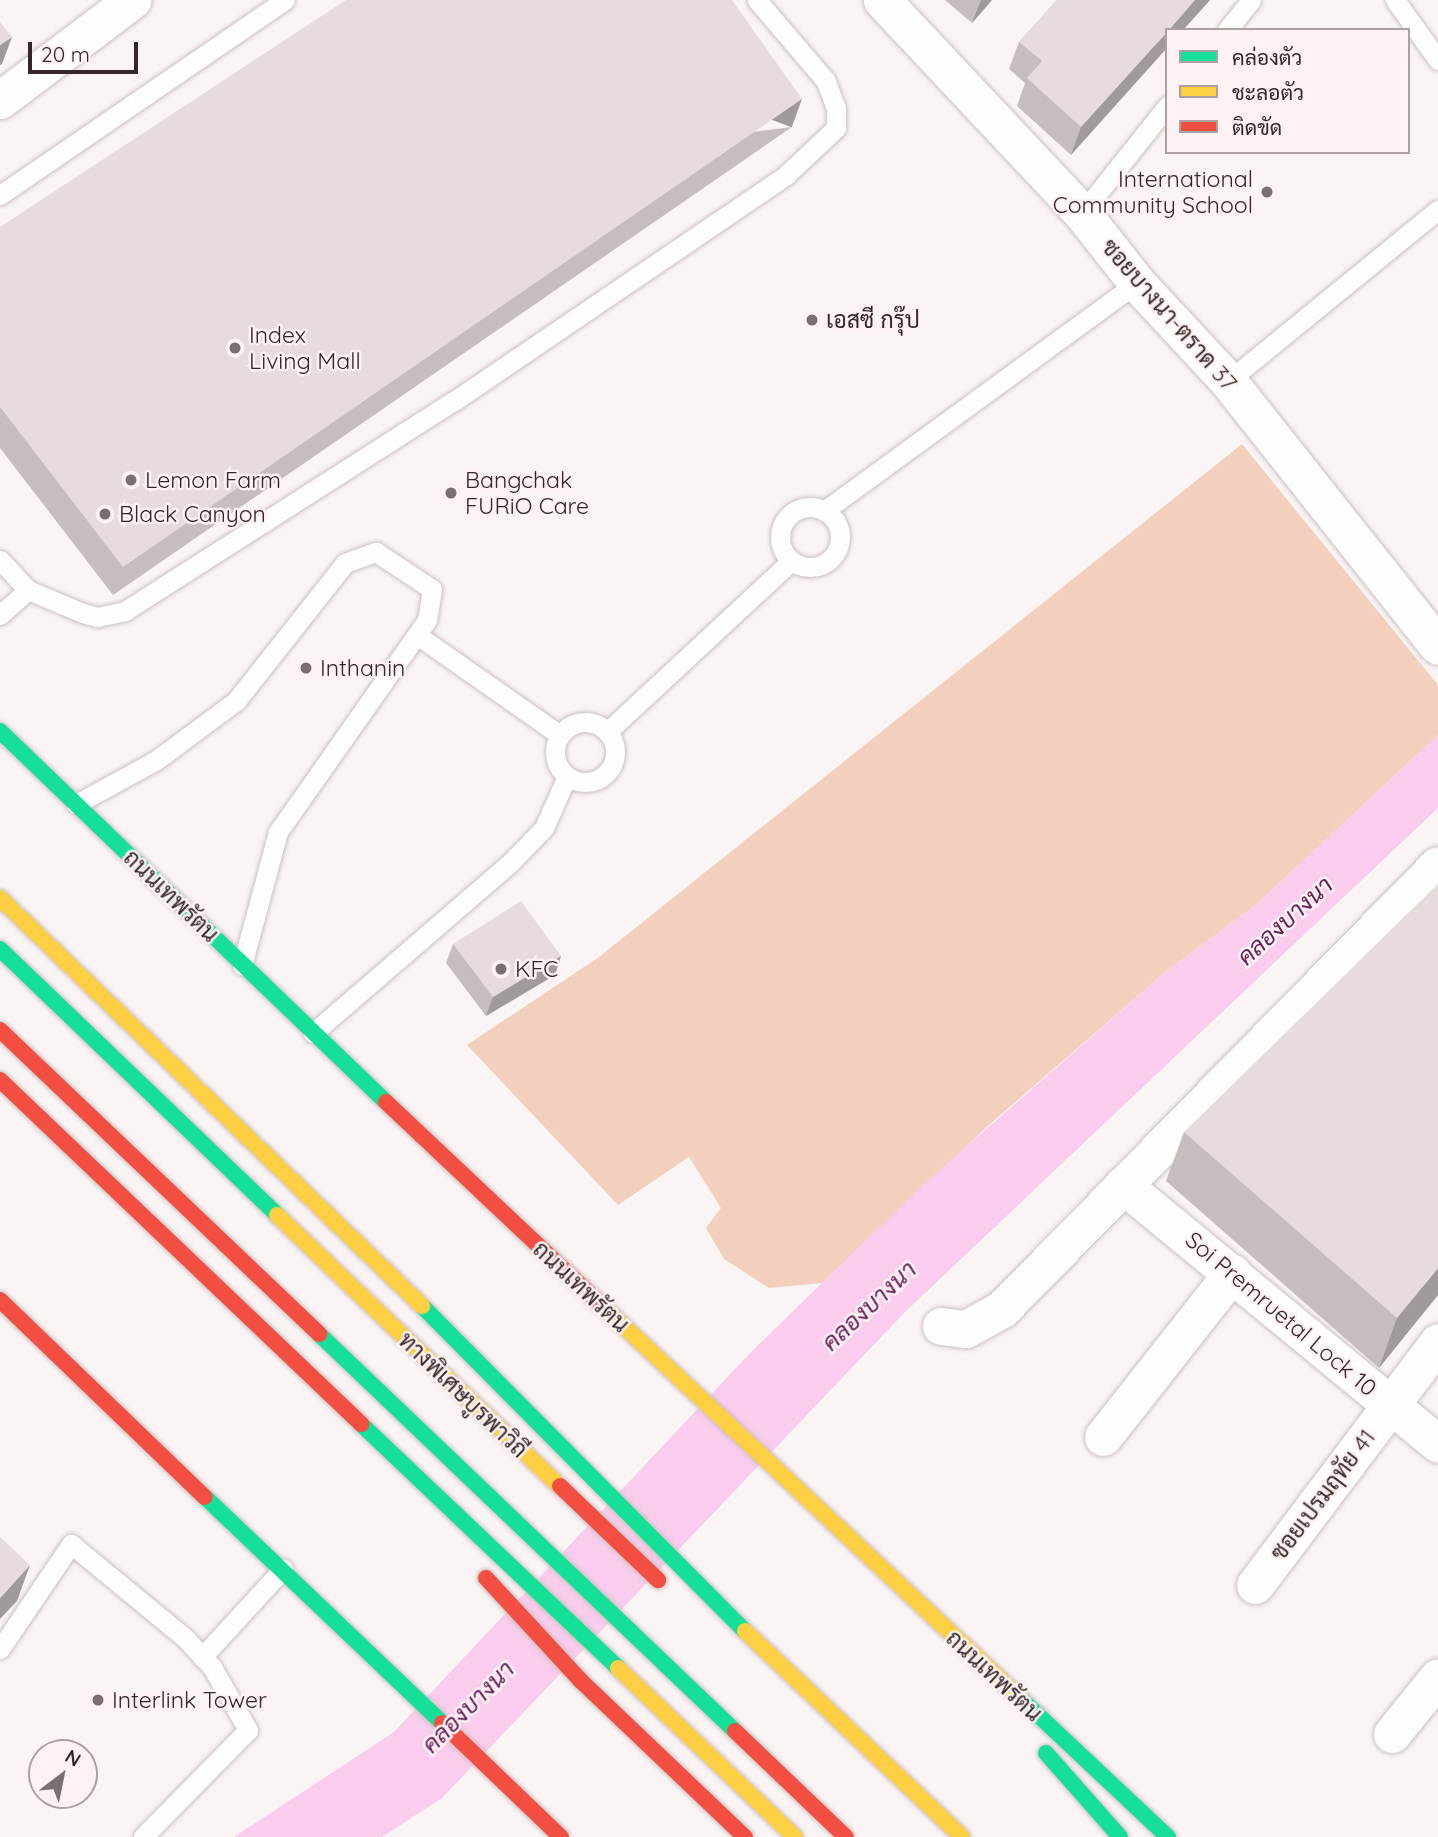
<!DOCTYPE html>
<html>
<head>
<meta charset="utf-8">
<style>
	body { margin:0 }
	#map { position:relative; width:1438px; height:1837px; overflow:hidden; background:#fbf4f5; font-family:Quicksand,Sarabun,sans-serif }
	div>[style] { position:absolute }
	.green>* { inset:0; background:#f2d0bd }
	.water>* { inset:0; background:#facced }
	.roads { filter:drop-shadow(0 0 2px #cbc1c2) drop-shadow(0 0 2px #cbc1c2) }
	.lane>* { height:19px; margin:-9.5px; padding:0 9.5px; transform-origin:9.5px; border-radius:9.5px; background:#fefdfe }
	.lane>.ring { margin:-9.5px; padding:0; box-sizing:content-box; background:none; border:19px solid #fefdfe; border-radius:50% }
	.street>* { height:37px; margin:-18.5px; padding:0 18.5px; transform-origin:18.5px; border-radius:18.5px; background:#fefdfe }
	.fast>* { height:16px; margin:-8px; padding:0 8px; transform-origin:8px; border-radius:8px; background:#16e098 }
	.slow>* { height:16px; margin:-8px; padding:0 8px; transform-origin:8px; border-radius:8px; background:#ffcf43 }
	.jam>* { height:16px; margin:-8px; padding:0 8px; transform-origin:8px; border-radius:8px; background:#f24e42 }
	.wall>* { inset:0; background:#c6bdbd }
	.shaded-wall>* { inset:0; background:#a19a9a; transform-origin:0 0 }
	.building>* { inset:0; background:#e6dcdc }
	.dots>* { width:19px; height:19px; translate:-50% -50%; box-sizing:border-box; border:4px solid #fef1f2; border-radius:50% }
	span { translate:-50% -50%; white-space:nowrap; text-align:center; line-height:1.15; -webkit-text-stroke:5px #fef1f2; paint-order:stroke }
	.poi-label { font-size:23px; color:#332728 }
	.right { translate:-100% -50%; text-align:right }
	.left { translate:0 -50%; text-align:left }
	.street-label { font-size:23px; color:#332728 }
	.water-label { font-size:24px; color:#66215a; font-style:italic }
	.legend { position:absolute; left:1165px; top:28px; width:245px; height:126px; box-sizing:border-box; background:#fef1f2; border:2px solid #ada0a1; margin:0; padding:9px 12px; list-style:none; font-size:21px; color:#332728 }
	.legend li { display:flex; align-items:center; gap:14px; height:35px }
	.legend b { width:35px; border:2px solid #ada0a1 }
	.north { position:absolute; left:28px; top:1739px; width:70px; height:70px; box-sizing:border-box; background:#fef1f2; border:2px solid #ada0a1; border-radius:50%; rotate:32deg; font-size:19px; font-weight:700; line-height:28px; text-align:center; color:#332728 }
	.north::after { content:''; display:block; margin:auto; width:24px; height:32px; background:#796f70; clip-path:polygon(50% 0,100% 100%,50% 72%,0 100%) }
	.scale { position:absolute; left:28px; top:42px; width:110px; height:32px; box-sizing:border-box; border:4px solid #332728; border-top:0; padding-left:9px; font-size:21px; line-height:24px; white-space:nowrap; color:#332728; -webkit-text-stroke:5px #fef1f2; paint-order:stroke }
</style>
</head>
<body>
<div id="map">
	<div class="green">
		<i style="clip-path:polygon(1242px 444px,1438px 685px,1438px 735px,1258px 903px,1163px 974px,989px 1125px,822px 1283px,769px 1288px,724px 1259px,706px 1228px,721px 1208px,689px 1157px,618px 1205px,467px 1045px,599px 957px)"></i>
	</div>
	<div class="water">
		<i style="clip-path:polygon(1438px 735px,1438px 808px,905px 1312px,442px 1798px,382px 1837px,234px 1837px,394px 1732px,751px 1352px,927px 1181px,1163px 974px,1258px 903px)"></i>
	</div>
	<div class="roads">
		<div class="lane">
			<i style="left:1395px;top:0;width:74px;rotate:54.4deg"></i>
			<i style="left:1227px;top:30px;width:38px;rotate:-51deg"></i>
			<i style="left:0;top:195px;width:345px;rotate:-34.4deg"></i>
			<i style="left:1082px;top:213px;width:137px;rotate:-51.5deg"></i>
			<i style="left:1228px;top:381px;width:271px;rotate:-39.2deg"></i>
			<i class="ring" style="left:780px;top:507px;width:41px;height:41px"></i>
			<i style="left:824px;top:511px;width:387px;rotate:-36.1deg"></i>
			<i style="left:0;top:560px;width:41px;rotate:47deg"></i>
			<i style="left:28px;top:590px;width:60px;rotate:22.7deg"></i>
			<i style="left:83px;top:613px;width:15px;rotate:16deg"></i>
			<i style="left:97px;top:617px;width:29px;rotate:-12deg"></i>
			<i style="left:125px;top:611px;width:390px;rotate:-32.6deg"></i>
			<i style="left:454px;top:401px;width:402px;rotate:-34.2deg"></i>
			<i style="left:786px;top:175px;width:69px;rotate:-43.2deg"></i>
			<i style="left:836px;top:128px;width:20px;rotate:-90deg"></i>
			<i style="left:836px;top:108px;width:30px;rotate:-111deg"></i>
			<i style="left:825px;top:80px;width:105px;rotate:-130.4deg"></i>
			<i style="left:0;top:615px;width:38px;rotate:-42deg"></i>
			<i style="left:417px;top:635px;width:174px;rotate:35deg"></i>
			<i class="ring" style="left:555px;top:722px;width:41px;height:41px"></i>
			<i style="left:607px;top:732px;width:251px;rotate:-42.9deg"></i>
			<i style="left:76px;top:804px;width:90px;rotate:-28.6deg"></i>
			<i style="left:155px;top:761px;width:101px;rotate:-36.5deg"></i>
			<i style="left:236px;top:701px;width:176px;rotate:-51.7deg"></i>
			<i style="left:345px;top:563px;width:33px;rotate:-20deg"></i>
			<i style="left:376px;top:552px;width:67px;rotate:33.5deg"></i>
			<i style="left:432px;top:589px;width:31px;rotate:99deg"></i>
			<i style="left:427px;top:620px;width:259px;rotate:125.1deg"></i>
			<i style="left:278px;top:832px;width:138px;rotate:105.1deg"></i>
			<i style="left:313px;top:1033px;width:262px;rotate:-40.8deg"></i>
			<i style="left:511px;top:862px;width:47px;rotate:-45.9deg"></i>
			<i style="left:544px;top:828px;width:57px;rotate:-66.1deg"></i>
			<i style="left:0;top:1649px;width:127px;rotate:-55.9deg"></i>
			<i style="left:71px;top:1544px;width:148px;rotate:39.5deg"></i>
			<i style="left:185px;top:1638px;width:40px;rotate:47deg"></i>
			<i style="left:212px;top:1667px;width:73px;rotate:60.3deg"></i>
			<i style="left:248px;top:1730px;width:150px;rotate:134.5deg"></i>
			<i style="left:202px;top:1657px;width:120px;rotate:-47.4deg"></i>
		</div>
		<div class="street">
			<i style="left:882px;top:0;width:292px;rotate:46.8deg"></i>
			<i style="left:1082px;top:213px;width:89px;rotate:51.8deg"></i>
			<i style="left:1137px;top:283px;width:134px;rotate:47.1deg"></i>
			<i style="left:1228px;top:381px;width:338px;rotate:51.6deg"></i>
			<i style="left:0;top:100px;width:166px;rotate:-37.1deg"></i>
			<i style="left:1123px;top:1185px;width:408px;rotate:39.4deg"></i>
			<i style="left:941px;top:1326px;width:25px;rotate:7deg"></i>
			<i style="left:966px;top:1329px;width:41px;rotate:-29.1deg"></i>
			<i style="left:1002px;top:1309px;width:622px;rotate:-45.52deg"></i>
			<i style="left:1103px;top:1437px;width:209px;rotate:-51.8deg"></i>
			<i style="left:1255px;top:1585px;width:304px;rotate:-53deg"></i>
			<i style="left:1392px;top:1734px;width:73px;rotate:-51.1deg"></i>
		</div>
		<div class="fast">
			<i style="left:0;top:731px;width:535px;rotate:43.86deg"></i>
			<i style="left:0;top:949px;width:384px;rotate:43.8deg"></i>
			<i style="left:422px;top:1306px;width:458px;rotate:45.2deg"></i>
			<i style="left:319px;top:1334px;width:575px;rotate:43.66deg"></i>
			<i style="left:361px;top:1424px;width:354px;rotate:43.5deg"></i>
			<i style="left:205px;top:1497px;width:327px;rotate:43.6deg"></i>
			<i style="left:1020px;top:1698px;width:203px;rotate:43.2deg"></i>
			<i style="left:1046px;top:1753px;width:112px;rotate:48.6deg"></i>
		</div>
		<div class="slow">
			<i style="left:0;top:898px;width:587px;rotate:44.03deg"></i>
			<i style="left:277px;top:1215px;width:392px;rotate:43.8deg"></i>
			<i style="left:597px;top:1301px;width:580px;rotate:43.18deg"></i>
			<i style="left:745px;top:1631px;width:299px;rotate:43.5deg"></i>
			<i style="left:618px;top:1668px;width:245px;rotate:43.7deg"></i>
		</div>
		<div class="jam">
			<i style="left:0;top:1030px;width:441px;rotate:43.6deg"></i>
			<i style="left:0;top:1080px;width:499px;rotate:43.6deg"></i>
			<i style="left:386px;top:1102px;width:290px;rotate:43.3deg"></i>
			<i style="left:0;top:1300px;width:284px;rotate:43.9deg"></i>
			<i style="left:560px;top:1486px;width:136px;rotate:43.8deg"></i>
			<i style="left:486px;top:1578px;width:139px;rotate:47.3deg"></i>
			<i style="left:580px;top:1680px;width:228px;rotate:43.6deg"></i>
			<i style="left:442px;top:1723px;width:165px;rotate:43.8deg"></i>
			<i style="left:735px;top:1731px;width:153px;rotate:43.7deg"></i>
		</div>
	</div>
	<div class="wall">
		<i style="clip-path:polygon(945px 0,992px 0,972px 23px)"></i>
		<i style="clip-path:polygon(1057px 0,1210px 0,1183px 30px,1167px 30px,1071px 155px,1017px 106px,1025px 83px,1009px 69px,1019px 42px)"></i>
		<i style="clip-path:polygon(792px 127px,113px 595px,0 448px,0 227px)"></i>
		<i style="clip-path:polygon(453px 944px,561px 956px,555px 975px,486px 1016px,446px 963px)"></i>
		<i style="clip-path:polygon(1184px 1132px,1438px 1295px,1379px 1368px,1166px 1181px)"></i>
	</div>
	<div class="shaded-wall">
		<i style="clip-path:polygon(981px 0,992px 0,972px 23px)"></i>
		<i style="clip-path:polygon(1195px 0,1210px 0,1183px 30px,1169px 30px)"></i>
		<i style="clip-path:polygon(1167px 32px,1167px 48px,1071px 155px,1081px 127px)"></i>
		<i style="clip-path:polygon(12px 37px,2px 64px,0 65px,0 45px)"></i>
		<i style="left:802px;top:99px;width:30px;height:825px;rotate:110deg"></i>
		<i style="clip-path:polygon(561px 956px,555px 975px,486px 1016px,493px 997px)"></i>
		<i style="clip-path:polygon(1438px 1268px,1438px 1295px,1379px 1368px,1397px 1318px)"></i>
		<i style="clip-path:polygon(30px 1565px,17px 1601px,0 1619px,0 1598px)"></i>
	</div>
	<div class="building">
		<i style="clip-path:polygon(346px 0,732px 0,802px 99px,123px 567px,0 407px,0 227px)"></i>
		<i style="clip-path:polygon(1057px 0,1195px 0,1169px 30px,1167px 30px,1167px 32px,1081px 127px,1027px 78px,1042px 61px,1019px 42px)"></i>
		<i style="clip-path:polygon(0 22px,12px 37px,0 45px)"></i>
		<i style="clip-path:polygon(1438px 884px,1438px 1268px,1397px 1318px,1184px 1132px)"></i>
		<i style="clip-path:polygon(521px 901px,561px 956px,493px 997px,453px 944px)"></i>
		<i style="clip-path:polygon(0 1537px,30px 1565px,0 1598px)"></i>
	</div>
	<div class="dots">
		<i style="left:1267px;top:192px;background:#796f70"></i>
		<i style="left:812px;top:320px;background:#796f70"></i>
		<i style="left:235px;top:348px;background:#796f70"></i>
		<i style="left:131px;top:480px;background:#796f70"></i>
		<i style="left:451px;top:493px;background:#796f70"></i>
		<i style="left:105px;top:514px;background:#796f70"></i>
		<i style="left:306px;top:668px;background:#796f70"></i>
		<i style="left:501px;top:969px;background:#796f70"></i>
		<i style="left:98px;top:1700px;background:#796f70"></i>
	</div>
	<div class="poi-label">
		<span class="right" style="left:1253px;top:192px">International<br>Community School</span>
		<span class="left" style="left:826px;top:320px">เอสซี กรุ๊ป</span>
		<span class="left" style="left:249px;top:348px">Index<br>Living Mall</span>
		<span class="left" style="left:145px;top:480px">Lemon Farm</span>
		<span class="left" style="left:465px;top:493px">Bangchak<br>FURiO Care</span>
		<span class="left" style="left:119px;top:514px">Black Canyon</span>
		<span class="left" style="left:320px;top:668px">Inthanin</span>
		<span class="left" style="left:515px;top:969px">KFC</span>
		<span class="left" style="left:112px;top:1700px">Interlink Tower</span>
	</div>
	<div class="street-label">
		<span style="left:1169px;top:315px;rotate:49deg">ซอยบางนา-ตราด 37</span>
		<span style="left:171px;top:896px;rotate:44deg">ถนนเทพรัตน</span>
		<span style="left:581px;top:1287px;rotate:43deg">ถนนเทพรัตน</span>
		<span style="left:1281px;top:1314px;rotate:40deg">Soi Premruetal Lock 10</span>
		<span style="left:463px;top:1395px;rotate:44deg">ทางพิเศษบูรพาวิถี</span>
		<span style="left:1323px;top:1495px;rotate:-53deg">ซอยเปรมฤทัย 41</span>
		<span style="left:994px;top:1676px;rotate:43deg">ถนนเทพรัตน</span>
	</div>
	<div class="water-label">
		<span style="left:1285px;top:921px;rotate:-42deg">คลองบางนา</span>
		<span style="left:869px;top:1306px;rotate:-43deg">คลองบางนา</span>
		<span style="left:468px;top:1707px;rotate:-45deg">คลองบางนา</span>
	</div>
	<ul class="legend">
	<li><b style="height:9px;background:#16e098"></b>คล่องตัว</li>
	<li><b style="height:9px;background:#ffcf43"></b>ชะลอตัว</li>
	<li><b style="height:9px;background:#f24e42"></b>ติดขัด</li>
	</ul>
	<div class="north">N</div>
	<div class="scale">20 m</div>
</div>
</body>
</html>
